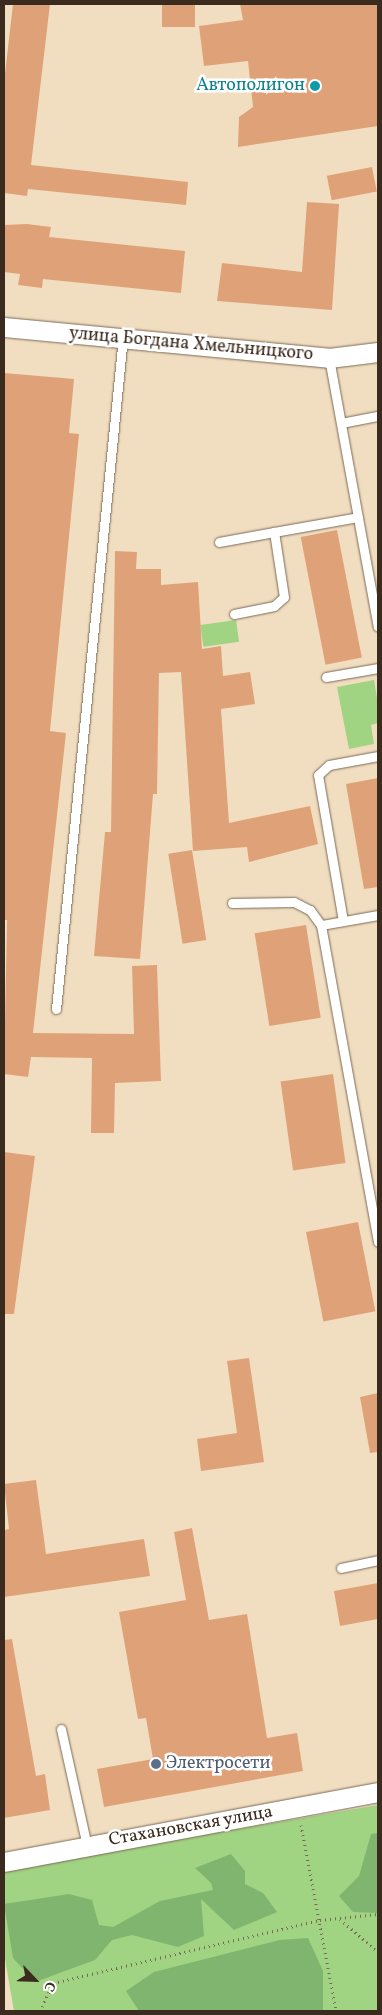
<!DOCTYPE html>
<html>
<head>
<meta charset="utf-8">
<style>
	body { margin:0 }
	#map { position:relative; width:382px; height:2015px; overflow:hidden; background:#f1dec0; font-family:Vollkorn,serif }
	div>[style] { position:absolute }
	.green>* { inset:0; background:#a0d382; transform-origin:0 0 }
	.forest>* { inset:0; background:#80b570 }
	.building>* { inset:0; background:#dfa278; transform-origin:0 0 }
	.path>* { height:3px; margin-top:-1.5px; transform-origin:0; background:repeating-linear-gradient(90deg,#7b6957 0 1px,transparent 0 5px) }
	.roads { filter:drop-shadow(0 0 1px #7b6957) drop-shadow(0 0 1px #7b6957) }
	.lane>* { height:9px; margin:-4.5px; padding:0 4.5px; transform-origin:4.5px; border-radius:4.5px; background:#fff }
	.street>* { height:19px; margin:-9.5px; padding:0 9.5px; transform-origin:9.5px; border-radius:9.5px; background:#fff }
	.dots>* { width:14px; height:14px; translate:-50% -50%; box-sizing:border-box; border:2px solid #fff; border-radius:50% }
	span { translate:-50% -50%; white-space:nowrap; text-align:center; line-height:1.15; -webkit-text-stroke:5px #fff; paint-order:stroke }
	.culture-label { font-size:18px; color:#0d838f }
	.right { translate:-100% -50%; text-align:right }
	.street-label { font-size:18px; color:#3b2a1e }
	.service-label { font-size:18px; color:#4e5e75 }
	.left { translate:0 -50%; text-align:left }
	.frame { position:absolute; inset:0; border:5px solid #3b2a1e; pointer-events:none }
	.north { position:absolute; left:10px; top:1955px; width:50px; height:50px; -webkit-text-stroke:4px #fff; paint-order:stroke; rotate:114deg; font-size:14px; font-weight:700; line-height:20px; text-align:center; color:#3b2a1e }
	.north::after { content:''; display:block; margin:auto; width:18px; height:22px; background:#3b2a1e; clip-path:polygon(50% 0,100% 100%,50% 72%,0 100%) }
</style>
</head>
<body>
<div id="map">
	<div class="green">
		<i style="left:236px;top:620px;width:22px;height:36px;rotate:82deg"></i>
		<i style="clip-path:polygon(374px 680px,378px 704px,378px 723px,371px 725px,374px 744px,349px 749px,337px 687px)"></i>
		<i style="clip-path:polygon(378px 1805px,378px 2011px,14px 2011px,4px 1953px,4px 1869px)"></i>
	</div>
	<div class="forest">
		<i style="clip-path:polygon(378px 1833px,378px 1913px,353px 1912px,339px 1896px,359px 1876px,371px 1834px)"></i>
		<i style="clip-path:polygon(231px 1854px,245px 1871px,245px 1884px,263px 1893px,277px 1912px,234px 1930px,201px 1899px,204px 1936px,178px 1947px,132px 1935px,112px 1940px,95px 1960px,35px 1982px,13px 1958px,4px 1904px,69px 1894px,92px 1900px,99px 1925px,113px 1927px,160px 1901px,213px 1890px,211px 1883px,195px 1868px)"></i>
		<i style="clip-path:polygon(308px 1938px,323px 1971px,323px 2011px,139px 2011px,126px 1991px,154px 1972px,280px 1940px)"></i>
	</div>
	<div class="building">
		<i style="clip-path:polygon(13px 4px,50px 4px,31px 165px,188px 182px,186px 205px,28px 189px,27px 196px,4px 193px,4px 82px)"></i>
		<i style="left:162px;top:4px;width:33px;height:23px"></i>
		<i style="clip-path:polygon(240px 4px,378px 4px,378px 126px,238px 147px,239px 117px,253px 107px,248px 61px,204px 66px,199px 26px,243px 20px)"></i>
		<i style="left:372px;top:167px;width:25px;height:46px;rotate:79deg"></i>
		<i style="clip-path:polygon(307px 202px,339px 204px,332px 310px,217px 301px,222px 263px,302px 272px)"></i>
		<i style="clip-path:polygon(27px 224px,51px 227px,49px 237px,185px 251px,181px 293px,43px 279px,42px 288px,18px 285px,20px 274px,4px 272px,4px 225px)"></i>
		<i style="clip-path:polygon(4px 373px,74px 379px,69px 433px,79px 434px,50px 731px,66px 733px,33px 1033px,134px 1034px,132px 966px,157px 965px,161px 1081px,115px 1083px,114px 1133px,91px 1133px,92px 1058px,31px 1057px,28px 1077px,4px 1074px,7px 920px,4px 920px)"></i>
		<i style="left:337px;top:530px;width:130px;height:37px;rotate:79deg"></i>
		<i style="clip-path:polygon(115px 551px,137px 552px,136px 569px,161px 569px,161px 585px,198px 582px,202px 649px,221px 646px,223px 676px,250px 672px,255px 704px,221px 709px,229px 823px,310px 806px,318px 844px,249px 862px,247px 847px,193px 851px,181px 672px,159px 673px,157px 794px,153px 794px,140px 959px,94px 956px,105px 832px,111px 832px)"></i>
		<i style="clip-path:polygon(378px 778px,378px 887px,364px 889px,346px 784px)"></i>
		<i style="left:192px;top:850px;width:91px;height:24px;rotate:81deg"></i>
		<i style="left:306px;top:925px;width:94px;height:52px;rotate:81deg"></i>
		<i style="left:333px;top:1074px;width:90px;height:53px;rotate:82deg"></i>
		<i style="clip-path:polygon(4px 1152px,35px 1156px,14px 1314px,4px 1314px)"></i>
		<i style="left:358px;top:1222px;width:91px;height:53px;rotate:79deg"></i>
		<i style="clip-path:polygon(249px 1358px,264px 1462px,201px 1471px,197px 1439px,237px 1433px,227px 1361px)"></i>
		<i style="clip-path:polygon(378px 1393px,378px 1452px,370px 1453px,360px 1397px)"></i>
		<i style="clip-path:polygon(36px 1480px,46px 1554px,144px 1539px,150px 1576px,4px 1597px,4px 1530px,9px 1529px,4px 1484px)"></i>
		<i style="clip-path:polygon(192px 1528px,209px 1620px,247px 1614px,267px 1738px,297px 1733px,303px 1771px,104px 1807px,97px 1769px,153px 1759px,146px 1718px,138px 1719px,119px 1612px,186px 1600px,174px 1532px)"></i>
		<i style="clip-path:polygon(378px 1583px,378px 1619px,340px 1626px,334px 1591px)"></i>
		<i style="clip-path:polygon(12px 1639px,36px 1776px,45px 1774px,50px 1810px,4px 1818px,4px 1640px)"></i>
	</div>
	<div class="path">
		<i style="left:301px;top:1825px;width:189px;rotate:79.3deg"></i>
		<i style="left:340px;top:1919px;width:50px;rotate:41deg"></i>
		<i style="left:40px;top:2011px;width:31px;rotate:-65deg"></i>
		<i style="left:53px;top:1983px;width:274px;rotate:-13.3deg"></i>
		<i style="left:320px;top:1920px;width:58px;rotate:-5.9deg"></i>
	</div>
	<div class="roads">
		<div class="lane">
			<i style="left:329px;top:358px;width:273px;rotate:79.7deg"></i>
			<i style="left:341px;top:423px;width:38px;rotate:-11deg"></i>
			<i style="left:219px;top:542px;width:56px;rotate:-10.3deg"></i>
			<i style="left:234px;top:614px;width:41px;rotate:-11.3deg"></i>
			<i style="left:274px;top:606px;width:13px;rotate:-42deg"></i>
			<i style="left:284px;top:597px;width:66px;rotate:-98.7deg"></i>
			<i style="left:274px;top:532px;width:85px;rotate:-10.1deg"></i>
			<i style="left:326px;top:677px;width:53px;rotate:-9.8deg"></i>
			<i style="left:232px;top:903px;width:62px;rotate:-0.9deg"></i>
			<i style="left:294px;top:902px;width:18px;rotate:27deg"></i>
			<i style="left:310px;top:910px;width:19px;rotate:54deg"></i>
			<i style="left:378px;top:915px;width:58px;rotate:170deg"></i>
			<i style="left:321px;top:925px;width:322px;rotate:79.8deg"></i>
			<i style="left:343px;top:921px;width:148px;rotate:-99.7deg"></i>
			<i style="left:318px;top:775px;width:15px;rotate:-42deg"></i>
			<i style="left:329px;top:765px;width:50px;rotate:-10.4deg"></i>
			<i style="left:56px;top:1009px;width:675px;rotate:-84.31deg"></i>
			<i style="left:341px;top:1568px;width:38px;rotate:-12deg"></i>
			<i style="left:61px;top:1729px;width:120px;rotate:77.5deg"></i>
		</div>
		<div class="street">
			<i style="left:4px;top:327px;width:326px;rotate:5.4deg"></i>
			<i style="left:329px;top:358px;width:49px;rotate:-7deg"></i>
			<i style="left:4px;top:1862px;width:380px;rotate:-10.6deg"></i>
		</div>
	</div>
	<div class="dots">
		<i style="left:315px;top:86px;background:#0f9aa8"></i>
		<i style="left:156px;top:1764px;background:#5c6f8a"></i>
	</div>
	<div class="culture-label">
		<span class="right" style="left:305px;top:86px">Автополигон</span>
	</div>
	<div class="street-label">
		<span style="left:191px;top:345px;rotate:5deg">улица Богдана Хмельницкого</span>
		<span style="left:191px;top:1827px;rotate:-10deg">Стахановская улица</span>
	</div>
	<div class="service-label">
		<span class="left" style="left:166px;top:1764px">Электросети</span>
	</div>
	<div class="frame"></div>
	<div class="north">С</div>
</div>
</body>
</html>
